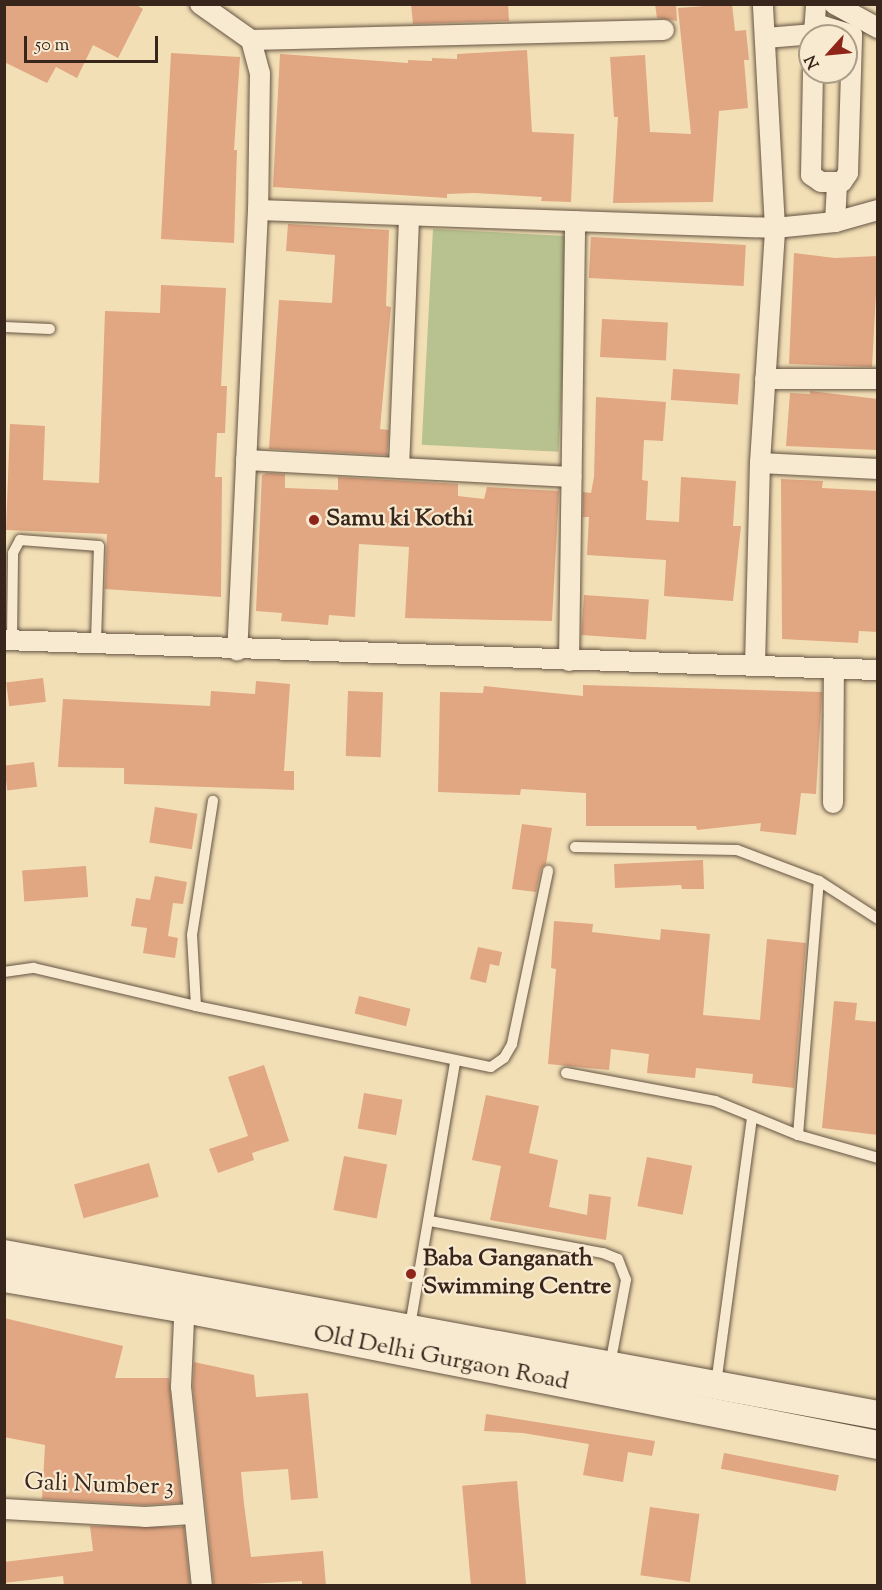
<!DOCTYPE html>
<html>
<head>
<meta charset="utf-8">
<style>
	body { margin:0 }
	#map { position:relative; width:882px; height:1590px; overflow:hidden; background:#f2dfb6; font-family:"Sorts Mill Goudy",serif }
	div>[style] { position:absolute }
	.green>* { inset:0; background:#b8c290; transform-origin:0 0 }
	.building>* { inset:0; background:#e1a682; transform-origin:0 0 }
	.roads { filter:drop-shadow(0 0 2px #665443) drop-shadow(0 0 2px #665443) }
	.service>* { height:10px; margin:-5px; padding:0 5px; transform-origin:5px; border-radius:5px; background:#f7ead0 }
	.minor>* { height:20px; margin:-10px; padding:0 10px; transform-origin:10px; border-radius:10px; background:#f7ead0 }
	.secondary>* { height:28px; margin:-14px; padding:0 14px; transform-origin:14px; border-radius:14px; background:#f7ead0 }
	.dots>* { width:16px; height:16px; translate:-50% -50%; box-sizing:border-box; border:3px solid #f7ead0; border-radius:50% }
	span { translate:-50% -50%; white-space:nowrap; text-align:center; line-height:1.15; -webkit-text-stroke:4.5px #f7ead0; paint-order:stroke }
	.poi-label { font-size:24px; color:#38261d; font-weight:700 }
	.left { translate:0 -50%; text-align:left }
	.street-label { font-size:24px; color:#38261d }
	.frame { position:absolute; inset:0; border:6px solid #38261d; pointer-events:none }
	.north { position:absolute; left:798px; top:24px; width:60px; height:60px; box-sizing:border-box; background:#f7ead0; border:2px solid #ab9c88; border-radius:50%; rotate:243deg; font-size:16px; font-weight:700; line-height:24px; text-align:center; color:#38261d }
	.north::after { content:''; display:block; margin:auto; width:21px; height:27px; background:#8f2418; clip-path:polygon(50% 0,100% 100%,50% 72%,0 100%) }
	.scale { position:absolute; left:24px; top:36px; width:134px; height:27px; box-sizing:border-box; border:3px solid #38261d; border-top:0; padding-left:8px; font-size:18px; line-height:21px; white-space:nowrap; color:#38261d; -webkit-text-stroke:4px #f7ead0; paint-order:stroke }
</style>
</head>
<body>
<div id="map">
	<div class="green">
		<i style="left:433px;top:229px;width:137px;height:216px;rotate:3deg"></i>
	</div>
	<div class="building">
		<i style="clip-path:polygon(4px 4px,135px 4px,143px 9px,118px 58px,93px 45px,77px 78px,56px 67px,47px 83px,4px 62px)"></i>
		<i style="clip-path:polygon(411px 4px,508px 4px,509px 21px,413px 24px)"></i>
		<i style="clip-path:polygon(655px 4px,676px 4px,677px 21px,657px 18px)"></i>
		<i style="clip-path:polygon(732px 4px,735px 31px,746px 30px,749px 60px,744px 60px,748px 108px,719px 111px,713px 202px,613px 203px,618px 117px,614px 117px,610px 57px,645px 55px,650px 132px,691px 134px,678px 8px)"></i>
		<i style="clip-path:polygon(527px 50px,532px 132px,574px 134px,571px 202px,541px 201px,542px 197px,474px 193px,447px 194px,447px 198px,273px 187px,280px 54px,408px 63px,408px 60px,432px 61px,432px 58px,457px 59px,457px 54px)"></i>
		<i style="clip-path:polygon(171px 53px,240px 57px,234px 150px,237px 150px,234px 243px,161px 239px)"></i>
		<i style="clip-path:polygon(288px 224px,389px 230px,386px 306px,391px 307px,380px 429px,389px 430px,387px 455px,269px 449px,279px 300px,332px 303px,335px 255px,286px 251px)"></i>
		<i style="left:591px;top:237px;width:155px;height:41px;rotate:3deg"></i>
		<i style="clip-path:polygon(794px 253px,835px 258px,878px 256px,872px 367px,789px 364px)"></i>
		<i style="clip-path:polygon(161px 285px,226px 288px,221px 386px,227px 386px,225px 433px,217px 433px,215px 477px,222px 477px,221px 597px,105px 589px,107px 534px,6px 530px,10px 424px,45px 426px,43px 480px,99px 483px,105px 311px,160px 313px)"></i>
		<i style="left:602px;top:319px;width:66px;height:38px;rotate:3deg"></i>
		<i style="left:673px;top:369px;width:67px;height:31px;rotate:4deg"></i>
		<i style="clip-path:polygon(810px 391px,878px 399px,878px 450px,786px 446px,790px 393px,810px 394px)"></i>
		<i style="clip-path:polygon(596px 397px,666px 402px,663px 441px,644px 440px,642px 480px,648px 481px,646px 520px,679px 522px,681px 477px,736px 481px,733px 526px,741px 526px,733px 601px,664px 596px,666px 560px,587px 555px,589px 517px,583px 517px,583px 492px,591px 493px,594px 477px)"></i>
		<i style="clip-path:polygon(267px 473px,285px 474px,285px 488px,338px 490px,338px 477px,458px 484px,458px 496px,484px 499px,487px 487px,559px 491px,552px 621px,405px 618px,409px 547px,359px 544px,355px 617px,329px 615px,328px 625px,281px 621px,282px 613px,256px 611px,262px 475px)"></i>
		<i style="clip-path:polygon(781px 479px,823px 481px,822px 488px,878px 491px,878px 632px,859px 631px,858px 643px,782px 639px)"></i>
		<i style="left:584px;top:595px;width:65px;height:40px;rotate:4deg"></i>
		<i style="left:43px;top:678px;width:24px;height:37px;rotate:83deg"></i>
		<i style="clip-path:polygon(256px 681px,290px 684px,284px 771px,294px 771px,294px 790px,124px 784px,124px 768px,58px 767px,63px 699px,210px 706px,211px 691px,255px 694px)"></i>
		<i style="clip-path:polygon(583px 685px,822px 692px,816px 794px,801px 793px,796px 835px,760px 831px,761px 823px,697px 830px,696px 826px,586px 826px,586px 793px,521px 789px,520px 795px,438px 792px,440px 692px,483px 693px,484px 686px,583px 696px)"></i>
		<i style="left:348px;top:691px;width:35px;height:65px;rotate:2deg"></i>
		<i style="left:34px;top:762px;width:25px;height:30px;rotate:83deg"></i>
		<i style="left:155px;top:807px;width:43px;height:36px;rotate:9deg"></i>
		<i style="clip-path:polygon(522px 824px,552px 828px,546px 864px,541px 869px,536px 892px,512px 889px)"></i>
		<i style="clip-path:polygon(703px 860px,704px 889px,682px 889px,681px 885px,615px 888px,614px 864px)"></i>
		<i style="left:86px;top:866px;width:31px;height:64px;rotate:86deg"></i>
		<i style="clip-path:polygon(155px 876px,187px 882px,183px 904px,173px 903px,168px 936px,178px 938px,175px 958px,143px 953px,147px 928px,131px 926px,136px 898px,150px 900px)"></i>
		<i style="clip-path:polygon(554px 921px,593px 924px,592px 932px,660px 940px,661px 929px,710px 934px,703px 1015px,760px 1020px,767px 939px,806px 943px,794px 1088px,752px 1083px,753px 1074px,696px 1068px,695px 1078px,647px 1073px,649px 1054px,611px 1049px,609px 1070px,548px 1064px,556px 969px,551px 968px)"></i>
		<i style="clip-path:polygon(478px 947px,502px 952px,499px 966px,490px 964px,486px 983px,470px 979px)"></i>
		<i style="left:359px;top:996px;width:53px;height:18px;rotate:14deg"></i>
		<i style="clip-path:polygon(834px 1001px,857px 1003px,855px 1020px,878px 1022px,878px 1135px,822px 1128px)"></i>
		<i style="clip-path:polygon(264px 1065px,289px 1141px,252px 1153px,254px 1160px,218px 1173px,209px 1149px,248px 1136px,228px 1077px)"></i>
		<i style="left:364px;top:1093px;width:39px;height:36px;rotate:10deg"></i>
		<i style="clip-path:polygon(486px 1095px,539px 1106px,529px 1153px,558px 1160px,549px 1207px,587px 1215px,589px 1194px,611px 1197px,606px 1240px,490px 1220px,501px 1166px,472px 1160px)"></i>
		<i style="left:344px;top:1156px;width:44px;height:55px;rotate:11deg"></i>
		<i style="left:647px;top:1157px;width:46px;height:50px;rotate:11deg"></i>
		<i style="left:149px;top:1163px;width:35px;height:78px;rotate:74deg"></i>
		<i style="clip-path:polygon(4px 1318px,123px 1346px,115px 1378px,169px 1378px,181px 1503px,145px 1505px,42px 1499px,45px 1445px,4px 1437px)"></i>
		<i style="clip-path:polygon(194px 1362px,254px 1375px,256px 1397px,308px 1393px,318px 1498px,291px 1500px,288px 1469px,241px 1472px,244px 1504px,251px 1557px,323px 1551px,326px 1586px,302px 1586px,302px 1581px,214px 1586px,193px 1387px)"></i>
		<i style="clip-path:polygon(486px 1414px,655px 1441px,652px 1456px,628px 1452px,623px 1482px,583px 1475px,589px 1444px,523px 1433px,484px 1431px)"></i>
		<i style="left:724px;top:1453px;width:117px;height:16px;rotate:11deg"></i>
		<i style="left:517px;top:1481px;width:105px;height:55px;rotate:85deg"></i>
		<i style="left:650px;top:1507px;width:50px;height:69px;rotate:8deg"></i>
		<i style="clip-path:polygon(90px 1526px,184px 1527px,190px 1586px,64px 1586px,63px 1576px,4px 1583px,4px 1562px,93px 1551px)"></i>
	</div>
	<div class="roads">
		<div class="service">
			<i style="left:4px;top:327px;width:46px;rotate:2.5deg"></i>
			<i style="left:12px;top:640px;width:87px;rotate:-89.3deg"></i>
			<i style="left:13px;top:553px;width:15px;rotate:-62deg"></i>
			<i style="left:20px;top:540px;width:79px;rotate:4.3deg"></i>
			<i style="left:99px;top:546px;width:96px;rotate:91.8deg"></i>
			<i style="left:575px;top:847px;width:162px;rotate:1.1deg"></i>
			<i style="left:737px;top:850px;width:88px;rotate:20.7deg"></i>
			<i style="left:819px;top:881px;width:70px;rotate:32.8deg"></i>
			<i style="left:4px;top:972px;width:30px;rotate:-8deg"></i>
			<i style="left:34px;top:968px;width:166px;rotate:13.2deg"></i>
			<i style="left:196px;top:1006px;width:301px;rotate:11.7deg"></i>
			<i style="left:491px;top:1067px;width:16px;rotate:-35deg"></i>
			<i style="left:504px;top:1058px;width:16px;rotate:-60deg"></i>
			<i style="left:512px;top:1044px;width:177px;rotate:-78.2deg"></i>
			<i style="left:196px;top:1006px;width:71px;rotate:-93.2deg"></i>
			<i style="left:192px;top:935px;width:136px;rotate:-81.1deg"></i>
			<i style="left:566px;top:1073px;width:152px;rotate:10.6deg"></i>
			<i style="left:715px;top:1101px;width:90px;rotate:22.3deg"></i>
			<i style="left:798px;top:1135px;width:83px;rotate:16deg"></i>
			<i style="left:798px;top:1135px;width:255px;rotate:-85.3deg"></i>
			<i style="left:430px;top:1221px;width:176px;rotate:10.5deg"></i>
			<i style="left:603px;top:1253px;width:16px;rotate:22deg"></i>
			<i style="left:618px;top:1259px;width:22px;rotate:69deg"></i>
			<i style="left:626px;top:1280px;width:86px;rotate:100.7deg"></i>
			<i style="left:410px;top:1326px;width:268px;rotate:-80.3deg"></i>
			<i style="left:716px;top:1384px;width:267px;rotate:-82.3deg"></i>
		</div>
		<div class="minor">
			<i style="left:200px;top:4px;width:62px;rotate:35.2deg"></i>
			<i style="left:251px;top:40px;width:34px;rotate:75deg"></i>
			<i style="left:260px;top:73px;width:137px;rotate:90.8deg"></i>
			<i style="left:258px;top:210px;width:441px;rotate:92.7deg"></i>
			<i style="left:834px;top:4px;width:50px;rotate:28.6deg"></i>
			<i style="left:766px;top:38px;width:48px;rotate:-4.8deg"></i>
			<i style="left:814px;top:34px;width:30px;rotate:-86deg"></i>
			<i style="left:251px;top:40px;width:413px;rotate:-1.4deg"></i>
			<i style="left:813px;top:72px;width:103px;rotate:91.1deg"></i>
			<i style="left:811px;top:175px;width:12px;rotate:35deg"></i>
			<i style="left:821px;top:182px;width:21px"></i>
			<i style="left:842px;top:182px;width:11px;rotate:-56deg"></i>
			<i style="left:848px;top:173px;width:138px;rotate:-88.3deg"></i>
			<i style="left:852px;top:35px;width:39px;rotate:-163deg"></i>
			<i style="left:258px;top:210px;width:517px;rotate:1.99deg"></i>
			<i style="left:775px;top:228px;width:60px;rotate:-5.7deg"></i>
			<i style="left:835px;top:222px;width:45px;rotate:-15.6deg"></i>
			<i style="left:835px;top:222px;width:39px;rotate:-87deg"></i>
			<i style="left:765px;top:379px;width:113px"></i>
			<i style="left:246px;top:460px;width:326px;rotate:3deg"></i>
			<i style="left:760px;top:463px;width:118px;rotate:2.9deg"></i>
			<i style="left:399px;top:468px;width:252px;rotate:-87.7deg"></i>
			<i style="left:4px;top:640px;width:875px;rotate:1.97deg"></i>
			<i style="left:569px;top:661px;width:440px;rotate:-89.2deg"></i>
			<i style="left:755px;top:666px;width:203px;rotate:-88.6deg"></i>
			<i style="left:760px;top:463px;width:235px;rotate:-86.3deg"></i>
			<i style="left:775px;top:228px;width:224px;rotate:-93.1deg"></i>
			<i style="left:833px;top:803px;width:134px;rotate:-89.6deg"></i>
			<i style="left:185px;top:1298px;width:89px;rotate:92.6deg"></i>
			<i style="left:181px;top:1387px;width:200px;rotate:84deg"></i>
			<i style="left:4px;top:1509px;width:141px;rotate:3.2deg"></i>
			<i style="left:145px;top:1517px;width:47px;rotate:-3.7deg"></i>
		</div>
		<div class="secondary">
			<i style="left:4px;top:1254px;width:889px;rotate:10.44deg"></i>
			<i style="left:4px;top:1278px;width:184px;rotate:9.7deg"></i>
			<i style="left:185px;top:1309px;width:706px;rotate:11.1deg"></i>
		</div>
	</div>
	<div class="dots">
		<i style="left:314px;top:520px;background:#8f2418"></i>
		<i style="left:411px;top:1274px;background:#8f2418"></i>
	</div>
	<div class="poi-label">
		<span class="left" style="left:326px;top:520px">Samu ki Kothi</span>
		<span class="left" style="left:423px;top:1274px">Baba Ganganath<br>Swimming Centre</span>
	</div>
	<div class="street-label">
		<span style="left:441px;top:1359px;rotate:11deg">Old Delhi Gurgaon Road</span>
		<span style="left:99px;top:1486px;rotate:2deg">Gali Number 3</span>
	</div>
	<div class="frame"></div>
	<div class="north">N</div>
	<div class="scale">50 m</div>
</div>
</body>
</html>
